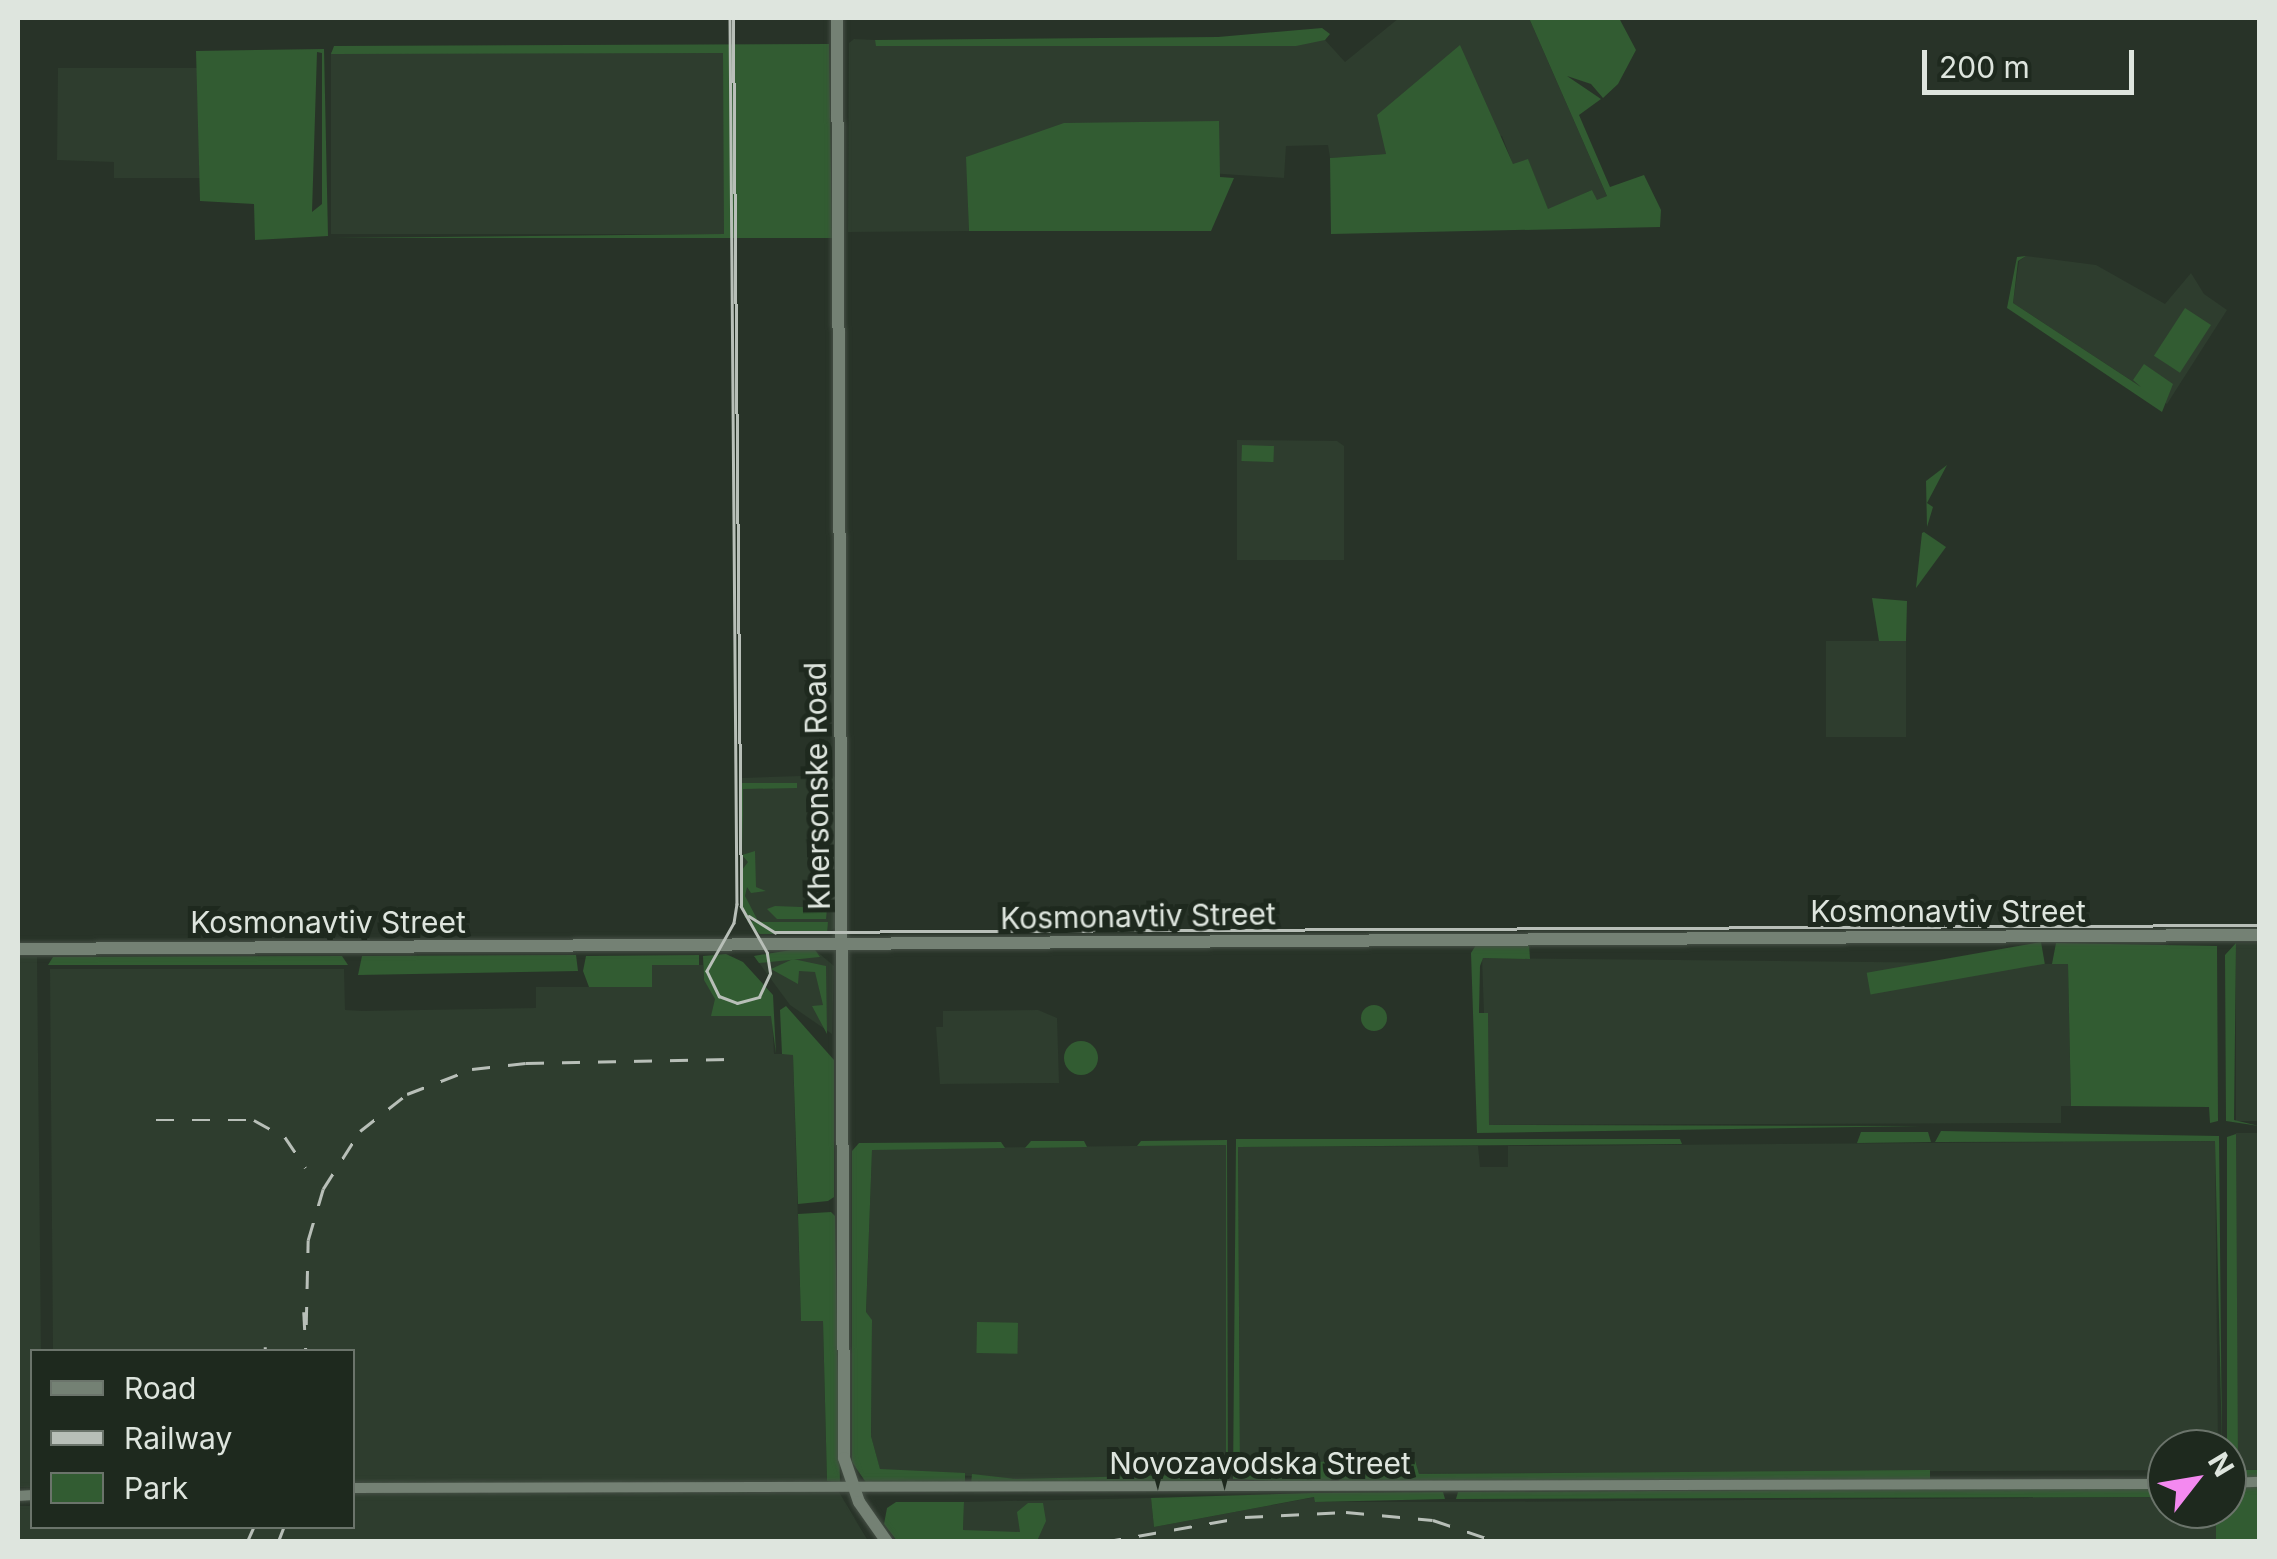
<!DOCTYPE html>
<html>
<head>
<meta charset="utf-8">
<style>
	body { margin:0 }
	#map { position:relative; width:2277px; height:1559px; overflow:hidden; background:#283328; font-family:Inter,sans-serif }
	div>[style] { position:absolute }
	.built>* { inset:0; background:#2e3d2e; transform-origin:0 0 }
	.green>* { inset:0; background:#325c32; transform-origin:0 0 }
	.round { border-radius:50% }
	.roads { filter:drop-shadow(0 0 2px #465046) drop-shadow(0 0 2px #465046) }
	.tertiary>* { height:10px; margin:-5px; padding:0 5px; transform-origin:5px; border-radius:5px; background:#748174 }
	.secondary>* { height:12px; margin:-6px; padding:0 6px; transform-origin:6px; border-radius:6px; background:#748174 }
	.tram>* { height:2.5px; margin:-1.25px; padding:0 1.25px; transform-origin:1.25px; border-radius:1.25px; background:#b8bfb8 }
	.rail>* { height:2.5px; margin-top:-1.25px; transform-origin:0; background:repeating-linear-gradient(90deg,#b8bfb8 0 18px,transparent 0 36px) }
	span { translate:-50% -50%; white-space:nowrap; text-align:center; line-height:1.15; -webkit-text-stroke:10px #1e291e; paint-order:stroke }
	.street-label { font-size:30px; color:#dee5de }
	.frame { position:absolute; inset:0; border:20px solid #dee5de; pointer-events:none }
	.legend { position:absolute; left:30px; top:1349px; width:325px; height:180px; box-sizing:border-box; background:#1e291e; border:2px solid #6b746b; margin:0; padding:12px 18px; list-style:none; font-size:30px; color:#dee5de }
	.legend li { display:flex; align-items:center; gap:20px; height:50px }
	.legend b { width:50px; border:2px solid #6b746b }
	.north { position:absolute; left:2147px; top:1429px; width:100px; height:100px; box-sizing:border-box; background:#1e291e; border:2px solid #6b746b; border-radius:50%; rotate:59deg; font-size:28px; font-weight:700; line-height:40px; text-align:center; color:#dee5de }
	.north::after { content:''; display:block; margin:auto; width:35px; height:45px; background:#f489f0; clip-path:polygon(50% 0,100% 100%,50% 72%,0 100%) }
	.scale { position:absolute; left:1922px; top:50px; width:212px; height:45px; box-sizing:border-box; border:5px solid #dee5de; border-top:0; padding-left:12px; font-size:30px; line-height:35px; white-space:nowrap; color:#dee5de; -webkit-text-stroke:8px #1e291e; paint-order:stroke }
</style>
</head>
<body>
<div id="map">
	<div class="built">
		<i style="clip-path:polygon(1399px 18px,1529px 18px,1607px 196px,1597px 201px,1592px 190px,1548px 210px,1528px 160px,1513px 165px,1502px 136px,1384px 124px,1386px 154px,1330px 158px,1328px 145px,1286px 146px,1284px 178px,967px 157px,969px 231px,848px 232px,849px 43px,854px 39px,875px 40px,877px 46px,1325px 40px,1345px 62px)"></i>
		<i style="left:724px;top:52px;width:182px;height:393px;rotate:90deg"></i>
		<i style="clip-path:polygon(58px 68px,197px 68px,200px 178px,114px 178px,114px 162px,57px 160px)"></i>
		<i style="clip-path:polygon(2026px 256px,2096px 265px,2165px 304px,2191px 273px,2204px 294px,2227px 310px,2167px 404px,2013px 303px,2019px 261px)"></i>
		<i style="clip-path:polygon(1337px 441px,1344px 446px,1344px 560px,1237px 560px,1237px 440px)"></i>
		<i style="left:1826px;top:641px;width:80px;height:96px"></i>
		<i style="clip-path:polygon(831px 775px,837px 778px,837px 926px,827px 934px,757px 934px,742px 907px,742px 778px)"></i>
		<i style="left:2236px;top:943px;width:23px;height:178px"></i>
		<i style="clip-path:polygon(797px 949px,815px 950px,834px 966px,832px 1034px,790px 1005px,754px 956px)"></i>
		<i style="clip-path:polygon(18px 957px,37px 957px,41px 1351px,32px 1352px,32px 1487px,18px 1487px)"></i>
		<i style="clip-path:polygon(1482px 958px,2068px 964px,2071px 1106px,2061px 1106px,2061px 1123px,1488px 1125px)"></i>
		<i style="clip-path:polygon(652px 965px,703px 965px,704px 980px,772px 1016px,774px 1054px,793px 1054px,801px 1320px,823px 1321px,827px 1481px,353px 1484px,352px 1352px,53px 1351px,50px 969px,344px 969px,345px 1010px,363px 1011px,536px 1008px,536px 987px,651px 987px)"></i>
		<i style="clip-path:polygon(1038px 1010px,1057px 1018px,1059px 1083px,940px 1084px,936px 1027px,943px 1027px,943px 1011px)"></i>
		<i style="left:2259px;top:1133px;width:337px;height:23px;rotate:90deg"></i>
		<i style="clip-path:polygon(2215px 1141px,2218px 1449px,2167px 1449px,2167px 1470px,1419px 1474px,1413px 1453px,1383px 1462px,1288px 1463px,1273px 1475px,1240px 1476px,1238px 1147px,1478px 1146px,1480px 1167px,1508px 1167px,1508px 1146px)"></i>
		<i style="clip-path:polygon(1226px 1145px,1227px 1475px,1016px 1479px,880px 1470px,871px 1436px,872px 1321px,866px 1313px,872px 1149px)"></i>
		<i style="clip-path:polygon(839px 1492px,868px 1541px,18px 1542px,18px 1506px,32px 1506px,32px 1526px,352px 1526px,353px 1493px)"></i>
		<i style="clip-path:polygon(1315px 1497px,1316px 1502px,1472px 1502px,2167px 1497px,2167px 1509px,2216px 1509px,2216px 1542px,1024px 1542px,963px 1530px,964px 1502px,1151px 1498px,1154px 1527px)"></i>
	</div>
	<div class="green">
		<i style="clip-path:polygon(1529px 18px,1619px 18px,1636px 50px,1618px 84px,1603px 98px,1591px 84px,1567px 76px,1601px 99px,1579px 115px,1610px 187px,1644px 175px,1661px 210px,1660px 227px,1331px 234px,1330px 158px,1386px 154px,1377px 115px,1460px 45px,1513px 164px,1528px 159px,1548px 209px,1592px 190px,1597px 200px,1607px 196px)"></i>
		<i style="clip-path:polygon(1322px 28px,1330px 34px,1325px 40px,1296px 46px,876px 46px,875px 40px,1218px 37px)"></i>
		<i style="clip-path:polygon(829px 44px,832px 238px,333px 238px,724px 234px,723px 53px,331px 54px,334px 46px)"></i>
		<i style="clip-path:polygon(evenodd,324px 49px,328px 236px,255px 240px,254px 204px,200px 201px,196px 51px,324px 49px,317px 52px,322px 53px,322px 204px,312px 212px,317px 52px)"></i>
		<i style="clip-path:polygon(1219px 121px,1220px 177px,1234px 178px,1211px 231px,969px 231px,966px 157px,1064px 123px)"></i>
		<i style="clip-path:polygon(2026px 256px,2018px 261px,2013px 303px,2141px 387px,2133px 380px,2144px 364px,2173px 384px,2162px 412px,2007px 308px,2017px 257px)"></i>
		<i style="left:2185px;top:308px;width:31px;height:57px;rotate:33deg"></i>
		<i style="left:1242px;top:445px;width:32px;height:16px;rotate:2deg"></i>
		<i style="clip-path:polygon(1947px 465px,1927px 503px,1933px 507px,1927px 527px,1926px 481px)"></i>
		<i style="clip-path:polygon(1924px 532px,1946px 547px,1916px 588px,1922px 533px)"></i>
		<i style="clip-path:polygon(1872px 598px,1907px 601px,1906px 641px,1879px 641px)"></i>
		<i style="clip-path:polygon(741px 783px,797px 783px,797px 788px,743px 789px,743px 847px)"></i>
		<i style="clip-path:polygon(755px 851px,756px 887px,766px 891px,751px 893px,747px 887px,745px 896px,757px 919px,745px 918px,742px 907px,742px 870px,748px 862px,742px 855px)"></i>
		<i style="clip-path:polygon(775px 906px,827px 908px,826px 919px,777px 919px,767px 909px)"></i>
		<i style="clip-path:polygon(747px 921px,766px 922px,828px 922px,827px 934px,760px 934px)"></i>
		<i style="left:2041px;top:942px;width:22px;height:177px;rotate:80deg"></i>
		<i style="clip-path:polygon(2056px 943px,2217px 946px,2218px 1121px,2210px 1123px,2209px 1107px,2071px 1106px,2068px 964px,2052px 964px)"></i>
		<i style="clip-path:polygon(2236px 943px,2234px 1120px,2259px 1126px,2226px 1121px,2225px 955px)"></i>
		<i style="clip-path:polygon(1529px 944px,1530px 959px,1483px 958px,1480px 966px,1479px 1013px,1488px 1013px,1489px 1125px,1922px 1126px,1477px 1133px,1471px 953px,1476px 945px)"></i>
		<i style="clip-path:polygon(797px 949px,815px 950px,820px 957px,759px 963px,754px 956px)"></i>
		<i style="clip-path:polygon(726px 954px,743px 962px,773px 995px,776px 1054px,771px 1016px,711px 1016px,715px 999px,704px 980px,703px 956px)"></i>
		<i style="clip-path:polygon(576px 955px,578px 971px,358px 975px,362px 956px)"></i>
		<i style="clip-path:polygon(699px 955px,699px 965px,652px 965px,652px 987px,589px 987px,583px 971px,586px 956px)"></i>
		<i style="clip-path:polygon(342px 956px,348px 965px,48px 965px,53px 957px)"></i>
		<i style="clip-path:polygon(793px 959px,826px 966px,827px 1034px,812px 1006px,823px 1005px,815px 972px,799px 971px,798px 984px,771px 969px)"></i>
		<i class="round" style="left:1361px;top:1005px;width:26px;height:26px"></i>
		<i style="clip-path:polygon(786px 1006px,834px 1060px,834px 1197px,828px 1201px,798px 1204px,793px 1055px,782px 1054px,780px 1010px)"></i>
		<i class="round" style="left:1064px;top:1041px;width:34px;height:34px"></i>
		<i style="clip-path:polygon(1941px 1131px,2219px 1136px,2222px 1449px,2215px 1141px,1935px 1142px)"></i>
		<i style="clip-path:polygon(1861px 1132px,1928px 1132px,1931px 1142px,1857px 1143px)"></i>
		<i style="clip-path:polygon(2236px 1134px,2238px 1470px,2259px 1470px,2259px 1477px,2236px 1477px,2227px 1467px,2227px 1137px)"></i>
		<i style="clip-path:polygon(1236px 1139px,1680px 1139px,1682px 1144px,1238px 1147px,1240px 1475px,1273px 1475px,1288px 1463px,1365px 1460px,1326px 1483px,1233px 1479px)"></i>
		<i style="clip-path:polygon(1227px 1140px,1228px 1483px,971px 1484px,972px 1474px,1016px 1479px,1226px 1474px,1226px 1145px,1137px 1146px,1141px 1141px)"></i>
		<i style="clip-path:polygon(1031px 1141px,1084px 1141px,1087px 1147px,1025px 1148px)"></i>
		<i style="clip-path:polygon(1001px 1142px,1005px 1148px,872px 1150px,866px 1312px,872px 1320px,871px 1436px,880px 1469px,965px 1473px,965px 1484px,867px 1484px,852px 1462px,852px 1151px,859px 1143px)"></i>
		<i style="clip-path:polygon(831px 1212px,835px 1216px,840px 1482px,827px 1481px,823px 1321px,801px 1321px,798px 1214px)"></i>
		<i style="left:977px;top:1322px;width:41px;height:31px;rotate:1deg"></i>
		<i style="clip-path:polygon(1413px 1453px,1419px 1474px,1930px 1470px,1930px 1479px,1338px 1481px,1373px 1459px)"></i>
		<i style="clip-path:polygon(2259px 1485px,2259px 1541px,2216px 1541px,2216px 1509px,2227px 1509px,2230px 1487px)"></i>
		<i style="clip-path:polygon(2167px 1488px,2167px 1497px,1456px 1499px,1458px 1492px)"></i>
		<i style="clip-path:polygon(1314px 1493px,1443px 1492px,1445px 1499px,1315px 1502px,1314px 1497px,1154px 1527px,1151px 1498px)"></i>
		<i style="clip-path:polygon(896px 1502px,964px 1502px,963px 1530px,1020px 1532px,1017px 1512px,1028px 1503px,1043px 1503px,1046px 1521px,1037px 1541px,897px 1541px,884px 1524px,887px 1508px)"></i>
	</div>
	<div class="roads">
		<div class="tertiary">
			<i style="left:2227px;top:1483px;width:33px;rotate:-2deg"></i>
			<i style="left:352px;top:1488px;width:1815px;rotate:-0.13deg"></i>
			<i style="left:18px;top:1496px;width:14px;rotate:-4deg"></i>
		</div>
		<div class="secondary">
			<i style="left:837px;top:18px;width:1440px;rotate:89.72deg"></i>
			<i style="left:844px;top:1458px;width:46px;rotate:71.2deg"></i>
			<i style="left:859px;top:1502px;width:49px;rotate:55deg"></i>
			<i style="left:18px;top:949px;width:2242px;rotate:-0.36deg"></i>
		</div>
	</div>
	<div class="tram">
		<i style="left:730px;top:18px;width:886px;rotate:89.55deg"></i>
		<i style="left:737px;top:904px;width:19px;rotate:99deg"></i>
		<i style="left:734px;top:923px;width:55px;rotate:119.4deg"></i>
		<i style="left:707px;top:971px;width:28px;rotate:64deg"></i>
		<i style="left:719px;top:996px;width:19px;rotate:21deg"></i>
		<i style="left:737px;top:1003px;width:23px;rotate:-15deg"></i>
		<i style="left:759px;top:997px;width:26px;rotate:-65deg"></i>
		<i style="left:770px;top:973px;width:20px;rotate:-99deg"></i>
		<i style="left:767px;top:953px;width:53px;rotate:-119.5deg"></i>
		<i style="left:741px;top:907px;width:889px;rotate:-90.52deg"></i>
		<i style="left:749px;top:916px;width:31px;rotate:32deg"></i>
		<i style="left:775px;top:932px;width:1485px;rotate:-0.27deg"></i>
	</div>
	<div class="rail">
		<i style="left:156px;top:1120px;width:98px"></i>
		<i style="left:254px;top:1120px;width:35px;rotate:29deg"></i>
		<i style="left:285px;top:1137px;width:37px;rotate:56deg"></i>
		<i style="left:304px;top:1312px;width:40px;rotate:87.1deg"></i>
		<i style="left:306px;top:1325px;width:85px;rotate:-88.7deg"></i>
		<i style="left:308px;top:1240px;width:53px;rotate:-73.6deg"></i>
		<i style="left:323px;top:1189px;width:69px;rotate:-57.5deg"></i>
		<i style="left:360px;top:1131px;width:60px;rotate:-38.2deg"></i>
		<i style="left:407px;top:1094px;width:70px;rotate:-21deg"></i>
		<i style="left:472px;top:1069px;width:54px;rotate:-6.3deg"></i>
		<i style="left:526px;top:1063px;width:216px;rotate:-1.1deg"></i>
		<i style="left:265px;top:1352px;width:5px;rotate:-90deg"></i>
		<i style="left:247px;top:1542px;width:17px;rotate:-66deg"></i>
		<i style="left:278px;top:1542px;width:17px;rotate:-69deg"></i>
		<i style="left:1103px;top:1542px;width:144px;rotate:-10deg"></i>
		<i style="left:1245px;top:1517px;width:101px;rotate:-2.8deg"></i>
		<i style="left:1346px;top:1512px;width:87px;rotate:5.3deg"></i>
		<i style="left:1433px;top:1520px;width:69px;rotate:18.7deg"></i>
	</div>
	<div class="street-label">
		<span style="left:817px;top:786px;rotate:-91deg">Khersonske Road</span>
		<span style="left:1948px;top:911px">Kosmonavtiv Street</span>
		<span style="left:1138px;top:916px;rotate:-1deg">Kosmonavtiv Street</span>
		<span style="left:328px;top:922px">Kosmonavtiv Street</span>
		<span style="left:1260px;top:1463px">Novozavodska Street</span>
	</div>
	<div class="frame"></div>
	<ul class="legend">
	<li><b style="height:12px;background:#748174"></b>Road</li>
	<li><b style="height:12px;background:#b8bfb8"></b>Railway</li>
	<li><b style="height:28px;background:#325c32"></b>Park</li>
	</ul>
	<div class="north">N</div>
	<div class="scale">200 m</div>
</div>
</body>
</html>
